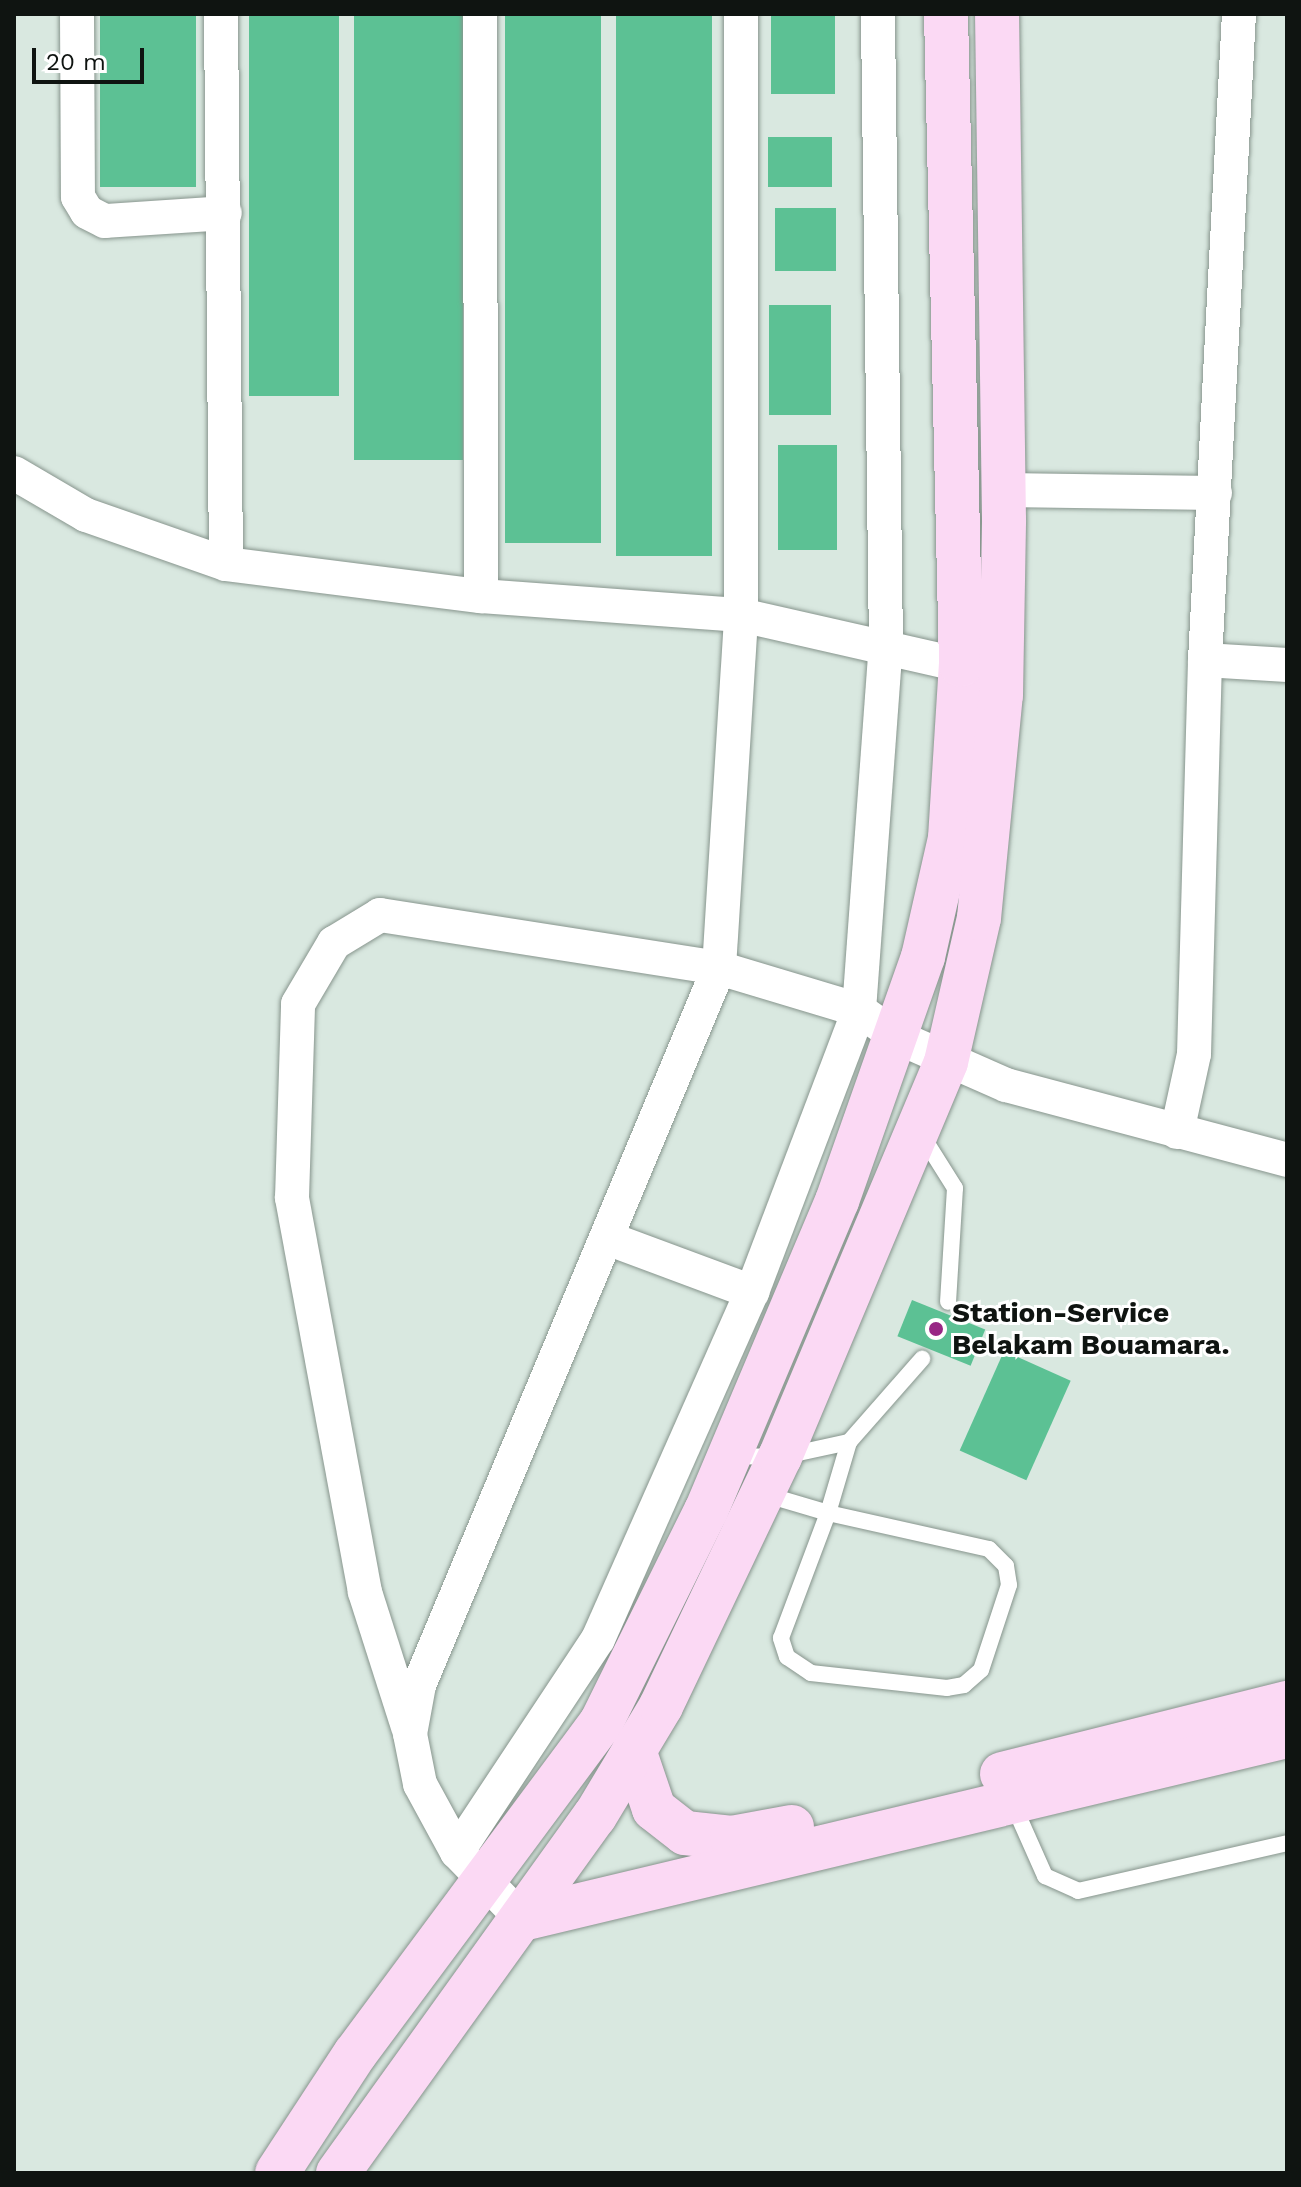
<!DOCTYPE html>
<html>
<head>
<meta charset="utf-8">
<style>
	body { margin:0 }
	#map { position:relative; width:1301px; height:2187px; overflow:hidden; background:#d9e8e0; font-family:"Work Sans",sans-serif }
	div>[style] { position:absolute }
	.building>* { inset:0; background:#5cc194; transform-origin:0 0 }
	.roads { filter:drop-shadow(0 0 2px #87958d) drop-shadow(0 0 2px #87958d) }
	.lane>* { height:16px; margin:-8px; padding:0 8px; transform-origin:8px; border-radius:8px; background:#fff }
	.street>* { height:34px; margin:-17px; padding:0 17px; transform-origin:17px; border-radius:17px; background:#fff }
	.secondary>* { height:44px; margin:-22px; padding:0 22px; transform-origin:22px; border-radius:22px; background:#fbd9f4 }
	.dots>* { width:22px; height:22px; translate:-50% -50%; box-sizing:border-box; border:4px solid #fff; border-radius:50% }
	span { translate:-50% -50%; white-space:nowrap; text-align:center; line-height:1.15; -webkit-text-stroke:6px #fff; paint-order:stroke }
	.poi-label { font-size:28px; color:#0f1411; font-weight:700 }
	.left { translate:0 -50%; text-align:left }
	.frame { position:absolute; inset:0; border:16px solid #0f1411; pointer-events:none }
	.scale { position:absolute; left:32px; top:48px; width:112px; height:36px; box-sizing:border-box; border:4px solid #0f1411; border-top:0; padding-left:10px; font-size:24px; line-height:28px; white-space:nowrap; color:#0f1411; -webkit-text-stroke:6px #fff; paint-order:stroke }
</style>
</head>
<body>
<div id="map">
	<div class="building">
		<i style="left:100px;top:14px;width:96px;height:173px"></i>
		<i style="left:249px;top:14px;width:90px;height:382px"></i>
		<i style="left:354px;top:14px;width:109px;height:446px"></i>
		<i style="left:505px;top:14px;width:96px;height:529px"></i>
		<i style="left:616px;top:14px;width:96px;height:542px"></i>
		<i style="left:771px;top:14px;width:64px;height:80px"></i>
		<i style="left:768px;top:137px;width:64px;height:50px"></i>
		<i style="left:775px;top:208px;width:61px;height:63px"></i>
		<i style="left:769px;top:305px;width:62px;height:110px"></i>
		<i style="left:778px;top:445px;width:59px;height:105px"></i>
		<i style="left:912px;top:1300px;width:79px;height:39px;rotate:22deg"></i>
		<i style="left:1004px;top:1351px;width:73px;height:109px;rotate:24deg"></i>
	</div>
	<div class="roads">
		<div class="lane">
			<i style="left:921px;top:1134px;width:64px;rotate:57.8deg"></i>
			<i style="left:955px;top:1188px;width:114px;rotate:93.5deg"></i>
			<i style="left:731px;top:1456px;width:49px;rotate:1.2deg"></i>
			<i style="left:780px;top:1457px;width:71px;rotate:-12.3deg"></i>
			<i style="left:849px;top:1442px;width:111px;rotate:-48.7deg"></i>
			<i style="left:764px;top:1494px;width:67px;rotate:16.5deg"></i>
			<i style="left:828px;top:1513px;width:165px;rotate:12.6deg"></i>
			<i style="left:989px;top:1549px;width:24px;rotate:45deg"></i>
			<i style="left:1006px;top:1566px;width:19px;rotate:81deg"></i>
			<i style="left:1009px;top:1585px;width:89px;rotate:108.2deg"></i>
			<i style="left:981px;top:1670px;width:23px;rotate:139deg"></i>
			<i style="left:964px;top:1685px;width:17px;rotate:170deg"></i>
			<i style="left:947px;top:1688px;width:137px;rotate:-173.7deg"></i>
			<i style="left:811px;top:1673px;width:29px;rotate:-146deg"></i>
			<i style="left:787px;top:1657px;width:20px;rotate:-108deg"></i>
			<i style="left:781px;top:1638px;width:134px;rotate:-69.4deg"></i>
			<i style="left:828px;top:1513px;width:74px;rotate:-73.5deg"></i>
			<i style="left:1013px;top:1804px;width:79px;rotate:66deg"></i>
			<i style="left:1045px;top:1876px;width:36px;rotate:24deg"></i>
			<i style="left:1078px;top:1891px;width:214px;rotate:-12.9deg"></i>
		</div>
		<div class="street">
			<i style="left:77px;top:14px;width:183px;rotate:89.7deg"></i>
			<i style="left:78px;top:197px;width:17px;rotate:59deg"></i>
			<i style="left:87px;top:212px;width:20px;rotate:27deg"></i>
			<i style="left:105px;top:221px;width:120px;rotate:-3.8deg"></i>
			<i style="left:221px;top:14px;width:550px;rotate:89.48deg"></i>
			<i style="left:480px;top:14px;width:582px;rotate:89.9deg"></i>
			<i style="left:14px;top:473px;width:83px;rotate:30.3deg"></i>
			<i style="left:86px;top:515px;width:148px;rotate:19.3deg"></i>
			<i style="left:226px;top:564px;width:257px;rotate:7.2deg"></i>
			<i style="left:481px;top:596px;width:261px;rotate:4.2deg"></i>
			<i style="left:741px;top:615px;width:226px;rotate:12.8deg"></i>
			<i style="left:1004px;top:490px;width:211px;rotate:0.8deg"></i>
			<i style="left:1205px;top:660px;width:82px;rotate:3.5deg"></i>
			<i style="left:1177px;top:1132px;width:80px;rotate:-77.7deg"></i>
			<i style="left:1194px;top:1054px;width:394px;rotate:-88.4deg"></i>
			<i style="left:1205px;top:660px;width:647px;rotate:-86.99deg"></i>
			<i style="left:607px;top:1238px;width:155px;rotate:20.4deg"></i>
			<i style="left:408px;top:1727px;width:142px;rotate:-107.7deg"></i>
			<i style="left:365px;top:1592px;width:401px;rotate:-100.5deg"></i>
			<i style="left:292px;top:1198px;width:194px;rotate:-88.2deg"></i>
			<i style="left:298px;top:1004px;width:71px;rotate:-59.5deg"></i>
			<i style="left:334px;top:943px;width:54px;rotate:-31.3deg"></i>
			<i style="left:380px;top:915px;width:343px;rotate:8.9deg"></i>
			<i style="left:719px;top:968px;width:146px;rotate:16.7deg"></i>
			<i style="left:859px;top:1010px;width:47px;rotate:35.4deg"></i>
			<i style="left:897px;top:1037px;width:119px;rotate:23.8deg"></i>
			<i style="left:1006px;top:1085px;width:291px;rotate:14.9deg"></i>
			<i style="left:457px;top:1852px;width:255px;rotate:-56.5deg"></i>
			<i style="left:598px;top:1639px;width:380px;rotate:-66.1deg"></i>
			<i style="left:752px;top:1292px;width:302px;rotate:-69.2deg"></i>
			<i style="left:859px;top:1010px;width:365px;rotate:-85.8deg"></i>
			<i style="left:886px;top:646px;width:632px;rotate:-90.73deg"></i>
			<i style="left:522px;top:1919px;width:93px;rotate:-134.1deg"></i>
			<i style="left:457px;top:1852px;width:77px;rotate:-118.6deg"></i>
			<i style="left:420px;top:1784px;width:51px;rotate:-101.3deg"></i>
			<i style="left:410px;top:1734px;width:50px;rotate:-79.6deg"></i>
			<i style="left:419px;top:1685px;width:777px;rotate:-67.3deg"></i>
			<i style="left:719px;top:968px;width:354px;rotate:-86.4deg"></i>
			<i style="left:741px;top:615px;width:601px;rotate:-90deg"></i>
		</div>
		<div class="secondary">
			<i style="left:634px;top:1750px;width:62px;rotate:71.3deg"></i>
			<i style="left:654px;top:1809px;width:39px;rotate:38deg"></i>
			<i style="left:685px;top:1833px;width:47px;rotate:6.1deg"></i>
			<i style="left:732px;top:1838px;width:61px;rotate:-10.4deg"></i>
			<i style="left:1002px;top:1774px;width:294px;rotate:-14deg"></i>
			<i style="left:522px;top:1919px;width:787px;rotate:-13.45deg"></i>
			<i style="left:277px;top:2173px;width:142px;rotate:-56.8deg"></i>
			<i style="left:355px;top:2054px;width:412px;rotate:-53.4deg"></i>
			<i style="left:601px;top:1723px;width:237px;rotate:-63.7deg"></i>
			<i style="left:706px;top:1511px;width:337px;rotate:-67.1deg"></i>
			<i style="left:837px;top:1201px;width:259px;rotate:-70.6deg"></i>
			<i style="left:923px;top:957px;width:122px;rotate:-77.2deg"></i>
			<i style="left:950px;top:838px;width:173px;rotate:-86.4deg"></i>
			<i style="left:961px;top:665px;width:651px;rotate:-91.32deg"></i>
			<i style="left:338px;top:2173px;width:440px;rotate:-54.3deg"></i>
			<i style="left:595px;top:1816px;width:128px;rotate:-59deg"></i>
			<i style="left:661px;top:1706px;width:276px;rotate:-64.5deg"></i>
			<i style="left:780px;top:1457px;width:428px;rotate:-67.2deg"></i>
			<i style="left:946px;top:1062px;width:148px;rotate:-77.1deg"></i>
			<i style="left:979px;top:918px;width:224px;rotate:-84.4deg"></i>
			<i style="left:1001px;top:695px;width:175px;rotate:-89deg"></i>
			<i style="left:1004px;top:520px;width:506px;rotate:-90.79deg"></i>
		</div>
	</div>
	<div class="dots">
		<i style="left:936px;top:1329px;background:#982785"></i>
	</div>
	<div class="poi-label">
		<span class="left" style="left:952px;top:1329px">Station-Service<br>Belakam Bouamara.</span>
	</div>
	<div class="frame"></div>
	<div class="scale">20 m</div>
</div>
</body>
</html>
